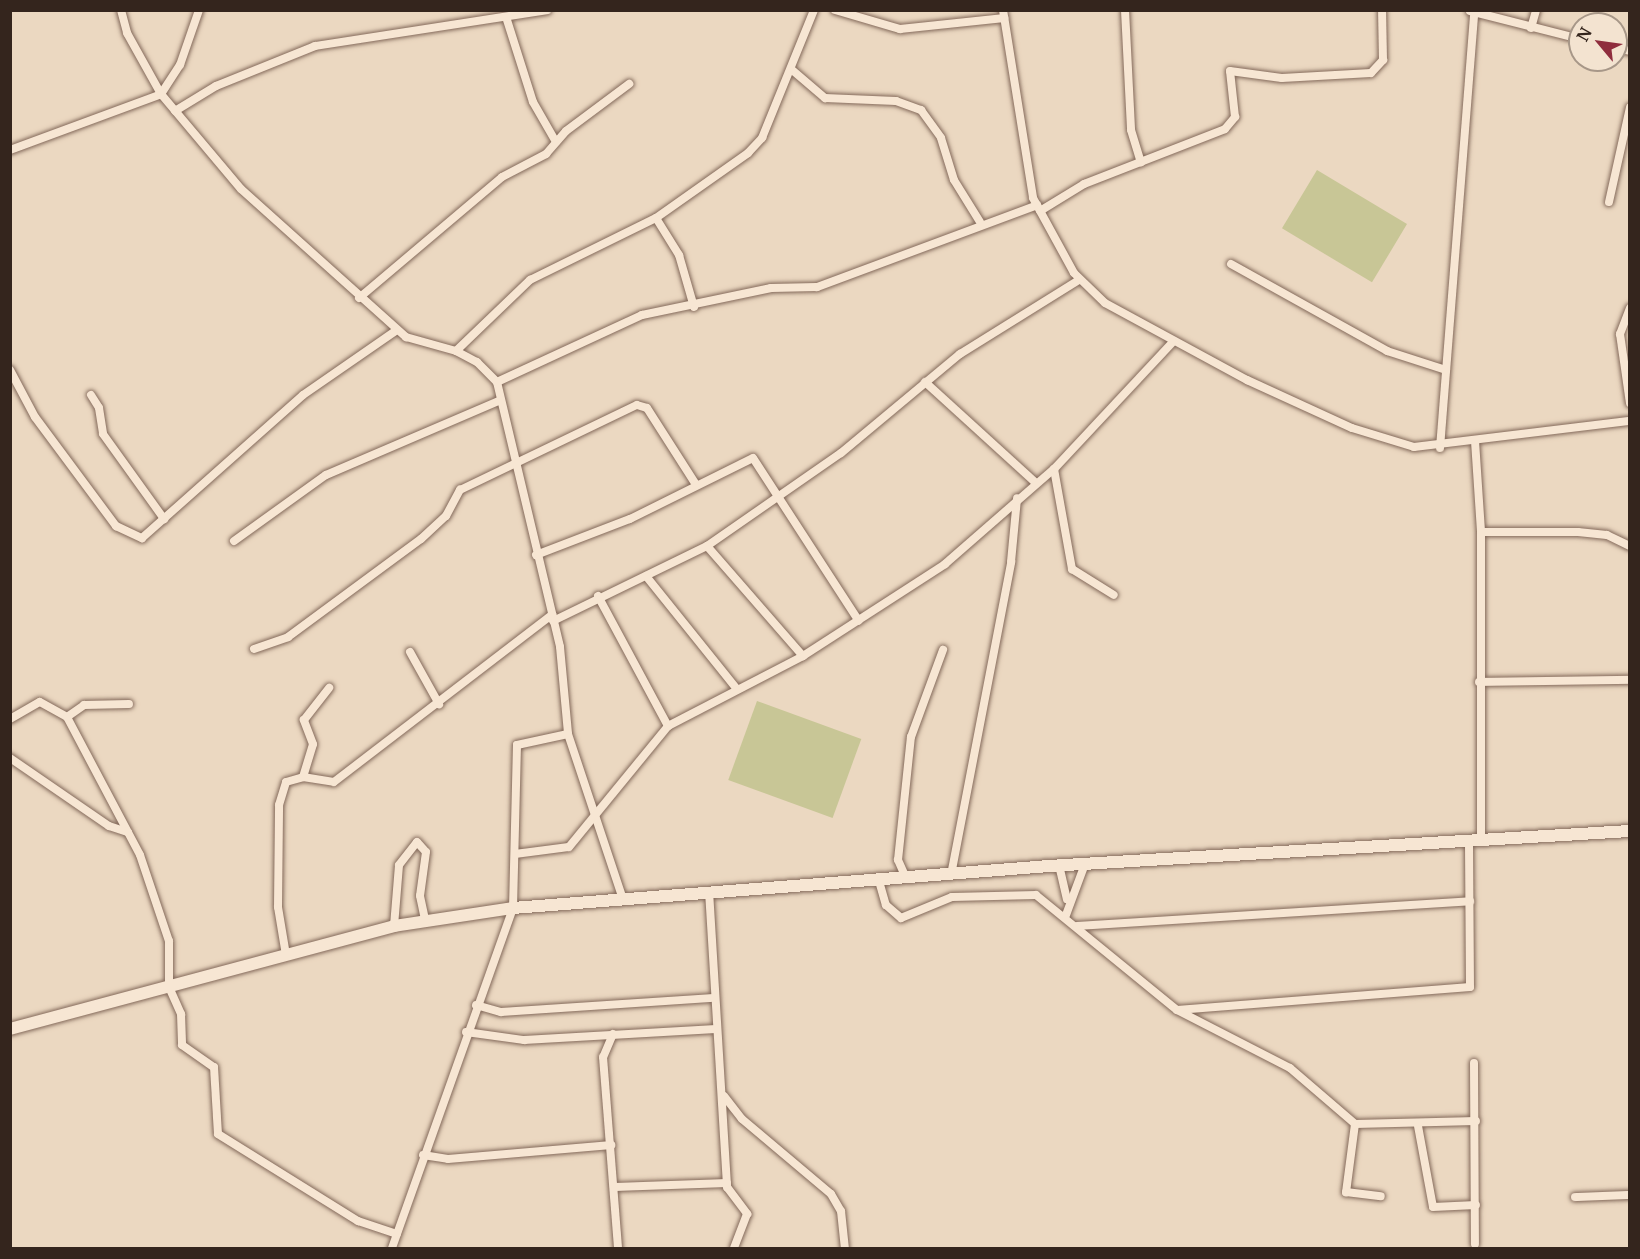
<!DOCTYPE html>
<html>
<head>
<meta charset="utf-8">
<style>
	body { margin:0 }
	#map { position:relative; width:1640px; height:1259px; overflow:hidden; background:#ebd8c1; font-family:Merriweather,serif }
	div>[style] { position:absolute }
	.green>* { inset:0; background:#c8c696; transform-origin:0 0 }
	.roads { filter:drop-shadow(0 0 2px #83695a) drop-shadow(0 0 2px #83695a) }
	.street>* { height:8px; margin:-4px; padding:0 4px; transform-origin:4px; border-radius:4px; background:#f7e6d3 }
	.secondary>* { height:12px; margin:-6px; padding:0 6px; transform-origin:6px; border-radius:6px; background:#f7e6d3 }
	span { translate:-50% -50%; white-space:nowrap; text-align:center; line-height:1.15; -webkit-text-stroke:4.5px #f3e3d0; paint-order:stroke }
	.frame { position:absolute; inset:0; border:12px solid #34251d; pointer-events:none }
	.north { position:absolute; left:1568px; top:12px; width:60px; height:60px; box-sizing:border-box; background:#f3e3d0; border:2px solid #a79788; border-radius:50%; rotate:299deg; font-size:16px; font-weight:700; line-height:24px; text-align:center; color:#34251d }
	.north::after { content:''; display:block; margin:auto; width:21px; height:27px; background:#8f2d3d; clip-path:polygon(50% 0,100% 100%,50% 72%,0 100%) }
</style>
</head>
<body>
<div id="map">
	<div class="green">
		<i style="left:1317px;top:170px;width:105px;height:68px;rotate:31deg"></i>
		<i style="left:757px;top:701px;width:111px;height:84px;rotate:20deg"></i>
	</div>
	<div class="roads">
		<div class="street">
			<i style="left:121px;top:10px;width:24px;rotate:75deg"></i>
			<i style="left:127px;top:33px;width:70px;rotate:60.9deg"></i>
			<i style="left:161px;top:94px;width:124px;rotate:49.9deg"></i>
			<i style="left:241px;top:189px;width:222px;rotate:41.9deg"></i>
			<i style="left:406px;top:337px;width:52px;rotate:15.6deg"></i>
			<i style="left:456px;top:351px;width:24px;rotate:28deg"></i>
			<i style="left:477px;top:362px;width:28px;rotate:45deg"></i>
			<i style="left:497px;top:382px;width:272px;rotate:76.6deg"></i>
			<i style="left:560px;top:647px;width:87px;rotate:84.7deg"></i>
			<i style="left:568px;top:734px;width:171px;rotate:71.6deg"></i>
			<i style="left:835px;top:10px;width:68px;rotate:16.3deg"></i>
			<i style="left:900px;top:29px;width:105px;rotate:-6deg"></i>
			<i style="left:1003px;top:10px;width:190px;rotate:80.9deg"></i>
			<i style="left:1033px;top:198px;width:85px;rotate:61.3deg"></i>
			<i style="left:1074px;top:273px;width:43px;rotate:44.1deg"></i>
			<i style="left:1105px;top:303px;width:162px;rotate:28.5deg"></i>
			<i style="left:1247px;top:380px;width:115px;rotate:24.6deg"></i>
			<i style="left:1352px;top:428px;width:65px;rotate:17deg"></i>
			<i style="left:1414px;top:447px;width:218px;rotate:-6.9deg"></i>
			<i style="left:1125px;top:10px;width:120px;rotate:87.1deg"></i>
			<i style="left:1131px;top:130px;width:34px;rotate:73deg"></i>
			<i style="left:1470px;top:11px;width:114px;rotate:14.3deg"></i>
			<i style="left:507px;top:20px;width:86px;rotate:72.4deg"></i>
			<i style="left:533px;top:102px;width:46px;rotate:60.1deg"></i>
			<i style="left:1531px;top:28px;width:19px;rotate:-74deg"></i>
			<i style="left:1616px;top:48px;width:14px;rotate:12deg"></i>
			<i style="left:791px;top:69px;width:45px;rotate:40.5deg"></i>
			<i style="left:825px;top:98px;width:71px;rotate:2.4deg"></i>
			<i style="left:896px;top:101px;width:27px;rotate:20deg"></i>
			<i style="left:921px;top:110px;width:34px;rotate:54deg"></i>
			<i style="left:941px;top:138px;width:44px;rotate:72.8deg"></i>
			<i style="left:954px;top:180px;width:49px;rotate:58.2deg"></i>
			<i style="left:175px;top:111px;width:48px;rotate:-31.4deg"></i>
			<i style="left:216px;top:86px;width:107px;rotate:-22deg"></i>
			<i style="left:315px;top:46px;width:235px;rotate:-8.8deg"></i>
			<i style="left:10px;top:150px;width:161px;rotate:-20.3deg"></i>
			<i style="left:161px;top:94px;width:35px;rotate:-57deg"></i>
			<i style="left:180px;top:65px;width:58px;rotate:-70.9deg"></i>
			<i style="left:1609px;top:202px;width:97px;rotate:-77.5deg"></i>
			<i style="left:1040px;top:211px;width:52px;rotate:-31.5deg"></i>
			<i style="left:1084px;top:184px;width:151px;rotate:-21.3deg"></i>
			<i style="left:1225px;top:129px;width:16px;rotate:-50deg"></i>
			<i style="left:1235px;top:117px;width:46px;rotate:-96.2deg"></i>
			<i style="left:1230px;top:71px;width:52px;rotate:7.7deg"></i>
			<i style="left:1282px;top:78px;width:89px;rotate:-3.2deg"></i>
			<i style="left:1371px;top:73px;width:18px;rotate:-47deg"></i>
			<i style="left:1383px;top:60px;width:50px;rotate:-91.1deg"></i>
			<i style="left:656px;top:218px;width:44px;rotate:58.1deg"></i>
			<i style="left:679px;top:255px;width:54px;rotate:73.9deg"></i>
			<i style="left:1231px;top:264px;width:179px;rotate:29.1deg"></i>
			<i style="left:1387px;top:351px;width:62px;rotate:17.9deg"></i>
			<i style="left:359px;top:298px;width:187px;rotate:-40.2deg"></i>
			<i style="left:502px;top:177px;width:50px;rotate:-27.6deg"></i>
			<i style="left:546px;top:154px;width:30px;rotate:-49deg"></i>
			<i style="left:566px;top:131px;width:79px;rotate:-36.7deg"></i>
			<i style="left:1630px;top:308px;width:28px;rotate:111deg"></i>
			<i style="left:1620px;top:334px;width:70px;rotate:81.8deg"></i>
			<i style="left:456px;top:351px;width:103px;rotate:-43.8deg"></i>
			<i style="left:530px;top:280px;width:140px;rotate:-26.2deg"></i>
			<i style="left:656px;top:218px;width:113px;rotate:-35.2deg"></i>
			<i style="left:748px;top:153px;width:21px;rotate:-47deg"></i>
			<i style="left:762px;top:138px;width:138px;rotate:-67.9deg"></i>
			<i style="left:10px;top:370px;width:53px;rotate:62deg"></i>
			<i style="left:35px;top:417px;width:136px;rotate:53.4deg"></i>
			<i style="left:116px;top:526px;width:29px;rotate:25deg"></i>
			<i style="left:142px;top:538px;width:215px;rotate:-41.6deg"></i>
			<i style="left:303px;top:395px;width:114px;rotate:-34.7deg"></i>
			<i style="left:497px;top:382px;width:160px;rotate:-24.8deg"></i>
			<i style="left:642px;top:315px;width:132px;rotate:-11.8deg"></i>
			<i style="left:771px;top:288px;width:46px;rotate:-1.2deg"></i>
			<i style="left:817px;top:287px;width:235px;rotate:-20.4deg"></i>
			<i style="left:925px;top:382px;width:149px;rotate:42.3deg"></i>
			<i style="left:91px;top:395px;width:15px;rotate:58deg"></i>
			<i style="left:99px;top:408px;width:26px;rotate:81deg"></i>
			<i style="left:103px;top:434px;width:105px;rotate:54.3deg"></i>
			<i style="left:1475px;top:441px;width:91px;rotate:86.2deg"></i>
			<i style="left:1481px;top:532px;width:309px;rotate:90deg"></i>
			<i style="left:1440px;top:448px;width:437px;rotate:-85.5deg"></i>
			<i style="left:1054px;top:469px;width:102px;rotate:79.8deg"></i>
			<i style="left:1072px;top:569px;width:49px;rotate:31.8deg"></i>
			<i style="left:1481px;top:532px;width:97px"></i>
			<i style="left:1578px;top:532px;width:29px;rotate:6deg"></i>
			<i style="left:1607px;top:535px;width:25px;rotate:26deg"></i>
			<i style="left:234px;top:541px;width:113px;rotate:-35.7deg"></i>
			<i style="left:326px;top:475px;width:190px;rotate:-23.2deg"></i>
			<i style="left:707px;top:546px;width:146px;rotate:48.9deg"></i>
			<i style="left:536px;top:555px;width:101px;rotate:-21deg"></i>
			<i style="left:630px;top:519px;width:137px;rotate:-26.4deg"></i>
			<i style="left:753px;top:458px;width:194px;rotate:57deg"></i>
			<i style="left:646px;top:576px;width:144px;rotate:51.2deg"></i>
			<i style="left:598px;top:596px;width:148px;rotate:61.7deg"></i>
			<i style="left:553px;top:621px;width:171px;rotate:-26deg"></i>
			<i style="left:707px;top:546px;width:163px;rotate:-34.8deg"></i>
			<i style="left:841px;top:453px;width:155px;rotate:-39.8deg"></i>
			<i style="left:960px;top:354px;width:140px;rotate:-31.9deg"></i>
			<i style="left:254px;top:649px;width:36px;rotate:-19deg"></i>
			<i style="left:288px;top:637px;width:165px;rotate:-36.4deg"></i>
			<i style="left:421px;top:539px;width:34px;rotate:-43deg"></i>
			<i style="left:446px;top:516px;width:30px;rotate:-62deg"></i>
			<i style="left:460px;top:490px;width:196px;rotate:-25.7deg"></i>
			<i style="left:637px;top:405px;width:10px;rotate:17deg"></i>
			<i style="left:647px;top:408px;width:89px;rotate:57.4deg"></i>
			<i style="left:410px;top:652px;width:60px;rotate:60.9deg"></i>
			<i style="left:1479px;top:682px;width:151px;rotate:-0.8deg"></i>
			<i style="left:67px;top:717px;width:21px;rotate:-35deg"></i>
			<i style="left:84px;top:705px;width:45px;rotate:-1.3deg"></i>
			<i style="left:10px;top:719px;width:34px;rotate:-30deg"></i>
			<i style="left:40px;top:702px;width:31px;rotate:29deg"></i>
			<i style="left:67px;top:717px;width:156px;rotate:62.1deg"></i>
			<i style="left:140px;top:855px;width:91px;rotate:71.4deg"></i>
			<i style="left:169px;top:941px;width:46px;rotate:90deg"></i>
			<i style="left:169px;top:987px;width:30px;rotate:66deg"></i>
			<i style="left:181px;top:1014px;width:31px;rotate:88deg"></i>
			<i style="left:182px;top:1045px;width:39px;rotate:35deg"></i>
			<i style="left:214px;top:1067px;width:67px;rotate:86.6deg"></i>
			<i style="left:218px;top:1134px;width:165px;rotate:31.9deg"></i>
			<i style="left:358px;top:1221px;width:41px;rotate:18.4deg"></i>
			<i style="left:10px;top:758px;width:120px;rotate:34.5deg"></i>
			<i style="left:109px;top:826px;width:20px;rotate:18deg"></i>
			<i style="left:303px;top:777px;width:34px;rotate:-73deg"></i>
			<i style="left:313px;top:744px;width:26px;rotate:-111deg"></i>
			<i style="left:304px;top:720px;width:41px;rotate:-52deg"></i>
			<i style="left:515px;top:854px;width:54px;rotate:-7.4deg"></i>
			<i style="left:569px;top:847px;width:156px;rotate:-50.7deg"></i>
			<i style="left:668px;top:726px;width:152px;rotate:-27.4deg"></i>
			<i style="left:803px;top:656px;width:169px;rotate:-32.9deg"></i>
			<i style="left:945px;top:564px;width:145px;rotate:-41.1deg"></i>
			<i style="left:1054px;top:469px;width:174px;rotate:-46.9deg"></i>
			<i style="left:1059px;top:865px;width:35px;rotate:77deg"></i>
			<i style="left:951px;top:875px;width:319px;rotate:-79.1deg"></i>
			<i style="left:1011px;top:562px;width:64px;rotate:-84.6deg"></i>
			<i style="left:906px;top:878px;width:20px;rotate:-114deg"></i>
			<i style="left:898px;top:860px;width:124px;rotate:-84deg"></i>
			<i style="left:911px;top:737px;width:93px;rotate:-69.8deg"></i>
			<i style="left:879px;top:881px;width:25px;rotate:74deg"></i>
			<i style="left:886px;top:905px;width:20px;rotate:41deg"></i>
			<i style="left:901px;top:918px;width:55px;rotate:-22.4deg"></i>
			<i style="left:952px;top:897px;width:84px;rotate:-1.4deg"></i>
			<i style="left:1036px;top:895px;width:182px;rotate:39.2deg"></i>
			<i style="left:1177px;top:1010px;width:127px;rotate:27.2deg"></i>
			<i style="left:1290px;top:1068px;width:86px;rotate:40.7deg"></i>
			<i style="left:1355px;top:1124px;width:121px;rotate:-1.4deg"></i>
			<i style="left:709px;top:891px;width:297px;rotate:86.5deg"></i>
			<i style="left:727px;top:1187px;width:34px;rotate:53deg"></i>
			<i style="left:747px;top:1214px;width:36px;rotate:111deg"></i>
			<i style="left:1066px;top:915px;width:54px;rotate:-69.6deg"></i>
			<i style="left:394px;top:926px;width:61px;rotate:-85.3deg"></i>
			<i style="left:399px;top:865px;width:29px;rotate:-52deg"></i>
			<i style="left:417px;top:842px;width:13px;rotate:48deg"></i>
			<i style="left:426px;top:852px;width:44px;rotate:97.8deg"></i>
			<i style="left:420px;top:896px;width:25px;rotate:78deg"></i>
			<i style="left:1077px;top:926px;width:394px;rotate:-3.6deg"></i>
			<i style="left:286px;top:955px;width:49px;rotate:-99.5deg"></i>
			<i style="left:278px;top:907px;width:102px;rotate:-89.4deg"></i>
			<i style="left:279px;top:805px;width:24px;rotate:-73deg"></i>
			<i style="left:286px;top:782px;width:18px;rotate:-16deg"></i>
			<i style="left:303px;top:777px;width:31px;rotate:9deg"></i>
			<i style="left:334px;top:782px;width:275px;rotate:-37.5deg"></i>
			<i style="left:476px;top:1005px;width:26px;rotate:16deg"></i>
			<i style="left:501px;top:1012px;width:213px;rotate:-3.8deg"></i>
			<i style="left:1177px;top:1010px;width:294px;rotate:-4.5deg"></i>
			<i style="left:1470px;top:987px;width:145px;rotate:-90.4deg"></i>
			<i style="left:466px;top:1032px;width:59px;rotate:7.9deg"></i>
			<i style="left:524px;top:1040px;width:192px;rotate:-3.3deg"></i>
			<i style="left:613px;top:1034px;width:25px;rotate:113deg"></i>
			<i style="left:603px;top:1057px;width:192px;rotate:85.5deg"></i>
			<i style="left:1474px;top:1063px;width:181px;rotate:89.7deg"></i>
			<i style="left:724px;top:1096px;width:29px;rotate:52deg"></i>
			<i style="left:742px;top:1119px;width:116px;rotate:40.1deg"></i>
			<i style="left:831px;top:1194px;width:20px;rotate:60deg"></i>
			<i style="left:841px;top:1211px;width:37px;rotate:84deg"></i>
			<i style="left:1355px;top:1124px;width:69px;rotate:97.5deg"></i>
			<i style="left:1346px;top:1192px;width:35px;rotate:7deg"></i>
			<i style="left:1418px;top:1126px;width:82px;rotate:79.5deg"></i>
			<i style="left:1433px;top:1207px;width:43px;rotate:-2.7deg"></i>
			<i style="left:423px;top:1155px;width:25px;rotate:9deg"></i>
			<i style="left:448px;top:1159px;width:164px;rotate:-4.9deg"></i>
			<i style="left:615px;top:1187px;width:112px;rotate:-2deg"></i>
			<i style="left:1575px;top:1197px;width:55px;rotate:-2.1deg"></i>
			<i style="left:392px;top:1248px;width:361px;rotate:-70.4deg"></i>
			<i style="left:513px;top:908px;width:163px;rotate:-88.6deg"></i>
			<i style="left:517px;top:745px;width:52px;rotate:-12.2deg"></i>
		</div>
		<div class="secondary">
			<i style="left:10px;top:1029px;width:398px;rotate:-15deg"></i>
			<i style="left:394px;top:926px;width:120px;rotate:-8.6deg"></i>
			<i style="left:513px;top:908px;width:538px;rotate:-4.48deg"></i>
			<i style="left:1049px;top:866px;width:582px;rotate:-3.45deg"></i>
		</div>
	</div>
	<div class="frame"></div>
	<div class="north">N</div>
</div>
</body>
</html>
